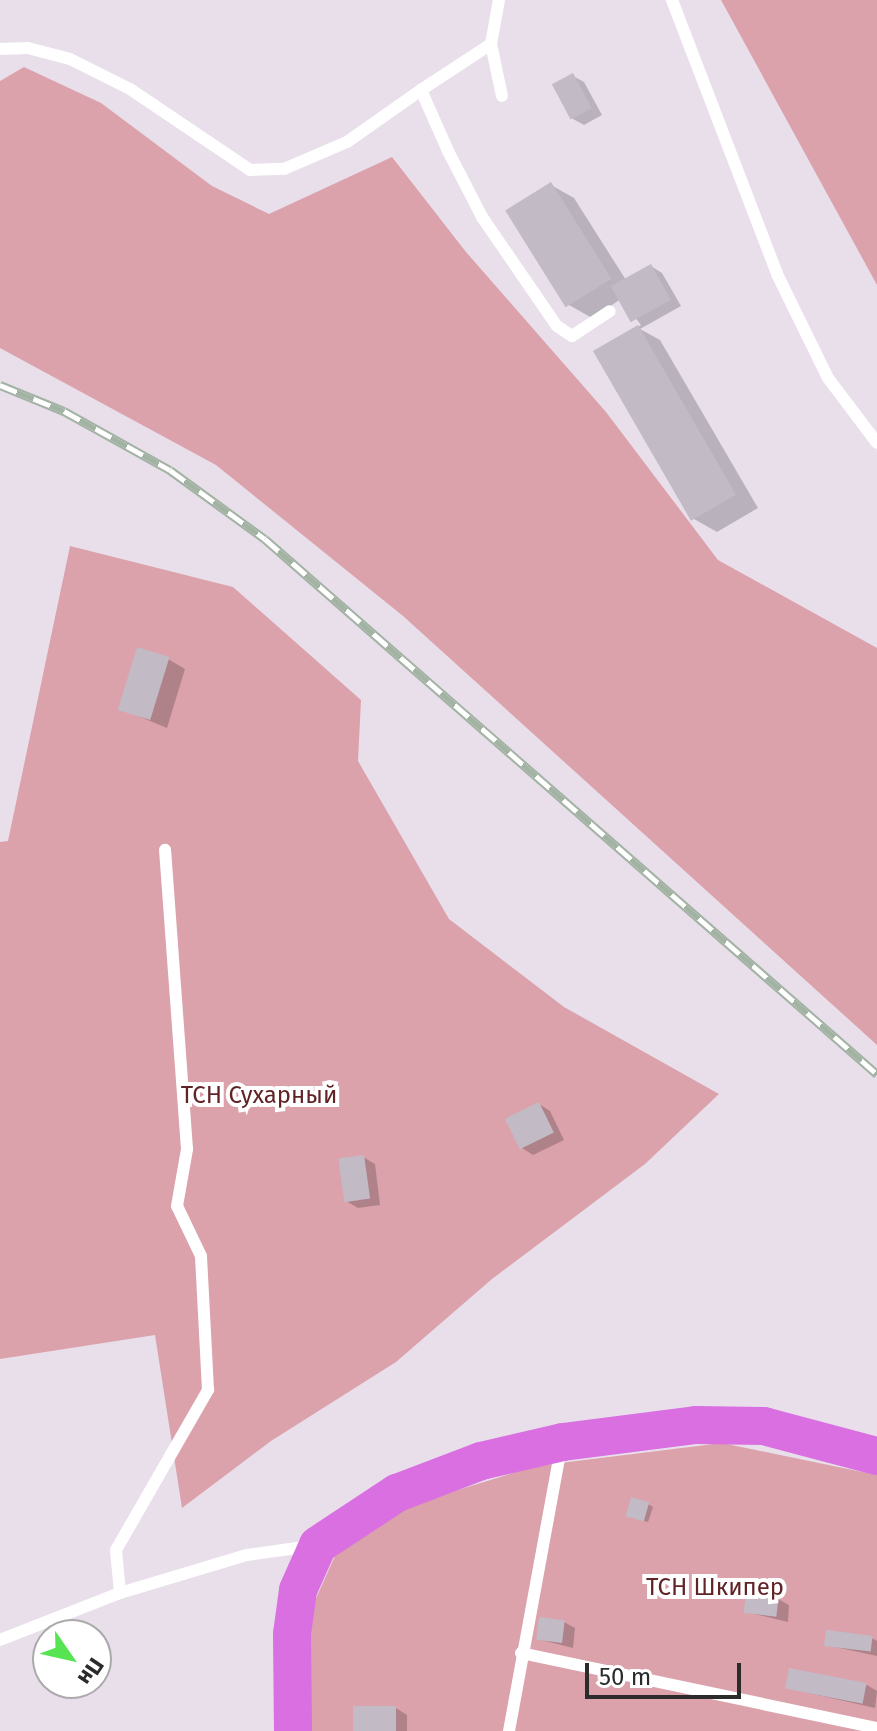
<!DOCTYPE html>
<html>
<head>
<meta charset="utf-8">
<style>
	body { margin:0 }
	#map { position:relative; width:877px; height:1731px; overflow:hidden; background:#e8dfeb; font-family:"Fira Sans",sans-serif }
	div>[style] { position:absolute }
	.green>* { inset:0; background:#dba2ac }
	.shadow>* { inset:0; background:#0003 }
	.building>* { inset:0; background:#c2bac4; transform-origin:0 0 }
	.lane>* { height:12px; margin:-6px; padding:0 6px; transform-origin:6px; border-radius:6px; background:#fff }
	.primary>* { height:38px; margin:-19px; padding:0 19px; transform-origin:19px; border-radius:19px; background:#d96fe0 }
	.rail>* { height:9px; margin-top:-4.5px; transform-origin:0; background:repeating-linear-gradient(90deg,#fff 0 18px,#a2b3a3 0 36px); box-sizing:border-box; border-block:2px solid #a2b3a3 }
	span { translate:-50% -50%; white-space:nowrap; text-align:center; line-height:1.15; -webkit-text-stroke:8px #fff; paint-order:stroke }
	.park-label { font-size:24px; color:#602326 }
	.north { position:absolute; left:32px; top:1619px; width:80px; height:80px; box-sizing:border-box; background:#fff; border:2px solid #aaa; border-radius:50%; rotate:124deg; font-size:22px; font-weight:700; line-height:32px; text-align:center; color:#2b2b2b }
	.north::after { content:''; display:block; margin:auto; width:28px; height:36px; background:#56e453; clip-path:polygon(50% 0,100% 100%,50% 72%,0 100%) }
	.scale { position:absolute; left:585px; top:1663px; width:156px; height:36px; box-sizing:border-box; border:4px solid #2b2b2b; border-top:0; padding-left:10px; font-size:24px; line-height:28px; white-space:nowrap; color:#2b2b2b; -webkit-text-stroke:6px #fff; paint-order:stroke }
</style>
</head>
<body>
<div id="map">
	<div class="green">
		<i style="clip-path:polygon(721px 0,877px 0,877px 285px)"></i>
		<i style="clip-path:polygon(24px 67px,101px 103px,212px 186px,269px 214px,392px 157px,466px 252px,606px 412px,718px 560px,877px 648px,877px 1045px,403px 616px,216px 465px,0 348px,0 81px)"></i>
		<i style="clip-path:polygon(70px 546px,233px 587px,361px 700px,358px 761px,449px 919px,564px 1007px,719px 1094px,645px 1164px,492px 1279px,396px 1362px,271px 1441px,182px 1508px,155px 1335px,0 1359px,0 842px,8px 841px)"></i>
		<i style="clip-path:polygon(722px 1443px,877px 1475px,877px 1731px,307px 1731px,305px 1623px,338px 1549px,399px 1508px,536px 1466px)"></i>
	</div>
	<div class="shadow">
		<i style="clip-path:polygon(573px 76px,584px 82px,602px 115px,584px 125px,573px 119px)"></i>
		<i style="clip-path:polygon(551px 185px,574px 198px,626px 280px,651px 266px,662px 273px,681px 306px,640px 329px,660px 340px,758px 508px,717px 532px,694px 519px,596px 351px,641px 325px,621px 299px,592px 318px,569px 305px)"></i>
		<i style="clip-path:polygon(168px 659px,185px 669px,167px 728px,121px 709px)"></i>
		<i style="clip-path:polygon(539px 1104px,550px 1111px,564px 1140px,533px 1155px,522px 1148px)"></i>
		<i style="clip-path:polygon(363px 1157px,375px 1164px,380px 1205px,358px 1208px,346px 1201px)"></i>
		<i style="clip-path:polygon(648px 1504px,653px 1507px,648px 1522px,632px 1518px)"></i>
		<i style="clip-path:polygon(778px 1599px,789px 1605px,788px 1622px,746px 1612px)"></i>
		<i style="clip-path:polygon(564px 1622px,575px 1628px,573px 1648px,537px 1639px)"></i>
		<i style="clip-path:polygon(872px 1638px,877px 1641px,877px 1656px,826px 1645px)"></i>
		<i style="clip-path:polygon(867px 1685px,877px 1691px,875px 1708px,787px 1688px)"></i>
		<i style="clip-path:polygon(396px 1708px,407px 1715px,407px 1731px,355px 1731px)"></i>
	</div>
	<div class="building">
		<i style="left:573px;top:73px;width:40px;height:24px;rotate:62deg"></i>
		<i style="left:551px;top:182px;width:114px;height:54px;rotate:58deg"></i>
		<i style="left:651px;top:264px;width:41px;height:46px;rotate:61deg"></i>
		<i style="left:638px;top:325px;width:196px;height:52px;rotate:60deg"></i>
		<i style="left:137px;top:647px;width:34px;height:66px;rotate:17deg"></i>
		<i style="left:539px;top:1102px;width:34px;height:38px;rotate:64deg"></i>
		<i style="left:364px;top:1155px;width:44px;height:26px;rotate:82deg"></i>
		<i style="left:631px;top:1497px;width:19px;height:20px;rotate:16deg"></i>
		<i style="left:746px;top:1593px;width:33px;height:20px;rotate:7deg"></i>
		<i style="left:539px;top:1617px;width:26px;height:23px;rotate:7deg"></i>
		<i style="left:826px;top:1630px;width:47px;height:16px;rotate:7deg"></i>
		<i style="left:789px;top:1668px;width:79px;height:21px;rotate:11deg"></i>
		<i style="left:396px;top:1706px;width:25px;height:43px;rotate:90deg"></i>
	</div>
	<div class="lane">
		<i style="left:499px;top:0;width:45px;rotate:100.3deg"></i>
		<i style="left:491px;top:44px;width:53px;rotate:78.1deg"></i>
		<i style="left:672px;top:0;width:293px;rotate:69deg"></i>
		<i style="left:777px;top:274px;width:116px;rotate:63.9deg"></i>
		<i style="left:828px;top:378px;width:81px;rotate:53deg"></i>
		<i style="left:491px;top:44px;width:84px;rotate:146.7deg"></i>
		<i style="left:421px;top:90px;width:67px;rotate:66.1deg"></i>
		<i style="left:448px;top:151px;width:74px;rotate:62.7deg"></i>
		<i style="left:482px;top:217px;width:132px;rotate:55.5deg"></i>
		<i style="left:557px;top:326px;width:18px;rotate:34deg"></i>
		<i style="left:572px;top:336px;width:45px;rotate:-33.3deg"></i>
		<i style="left:0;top:49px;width:28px;rotate:-2deg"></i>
		<i style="left:28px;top:48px;width:43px;rotate:14.7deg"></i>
		<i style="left:70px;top:59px;width:67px;rotate:26.6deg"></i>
		<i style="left:130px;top:89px;width:145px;rotate:34deg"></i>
		<i style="left:250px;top:170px;width:34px;rotate:-2deg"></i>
		<i style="left:284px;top:169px;width:69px;rotate:-23.2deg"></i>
		<i style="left:347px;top:142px;width:90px;rotate:-35.1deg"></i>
		<i style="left:120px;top:1593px;width:43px;rotate:-95.3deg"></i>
		<i style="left:116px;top:1550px;width:185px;rotate:-60.1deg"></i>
		<i style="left:208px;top:1390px;width:134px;rotate:-93deg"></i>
		<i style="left:201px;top:1256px;width:55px;rotate:-115.6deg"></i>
		<i style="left:177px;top:1206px;width:58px;rotate:-80deg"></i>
		<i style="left:187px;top:1149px;width:300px;rotate:-94.2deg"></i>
		<i style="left:0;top:1640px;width:129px;rotate:-21.4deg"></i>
		<i style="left:120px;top:1593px;width:133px;rotate:-16.7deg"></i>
		<i style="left:247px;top:1555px;width:65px;rotate:-8deg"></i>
		<i style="left:521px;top:1653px;width:364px;rotate:11.9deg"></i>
		<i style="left:509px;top:1731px;width:287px;rotate:-79.6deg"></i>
	</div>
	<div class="primary">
		<i style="left:293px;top:1731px;width:97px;rotate:-90.6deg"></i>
		<i style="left:292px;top:1634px;width:44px;rotate:-82.2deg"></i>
		<i style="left:298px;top:1590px;width:49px;rotate:-66deg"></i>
		<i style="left:318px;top:1545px;width:95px;rotate:-33.4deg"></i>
		<i style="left:397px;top:1493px;width:90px;rotate:-20.9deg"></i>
		<i style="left:481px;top:1461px;width:84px;rotate:-13deg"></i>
		<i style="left:563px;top:1442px;width:134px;rotate:-7.3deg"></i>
		<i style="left:696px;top:1425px;width:68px;rotate:0.8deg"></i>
		<i style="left:764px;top:1426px;width:117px;rotate:14.9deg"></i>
	</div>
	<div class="rail">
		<i style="left:0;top:385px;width:69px;rotate:22.1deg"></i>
		<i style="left:64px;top:411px;width:121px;rotate:29.1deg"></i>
		<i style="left:170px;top:470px;width:117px;rotate:36deg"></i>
		<i style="left:265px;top:539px;width:813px;rotate:41.16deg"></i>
	</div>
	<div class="park-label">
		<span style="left:259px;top:1096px">ТСН Сухарный</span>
		<span style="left:715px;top:1588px">ТСН Шкипер</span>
	</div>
	<div class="north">Пн</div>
	<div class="scale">50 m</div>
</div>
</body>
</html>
